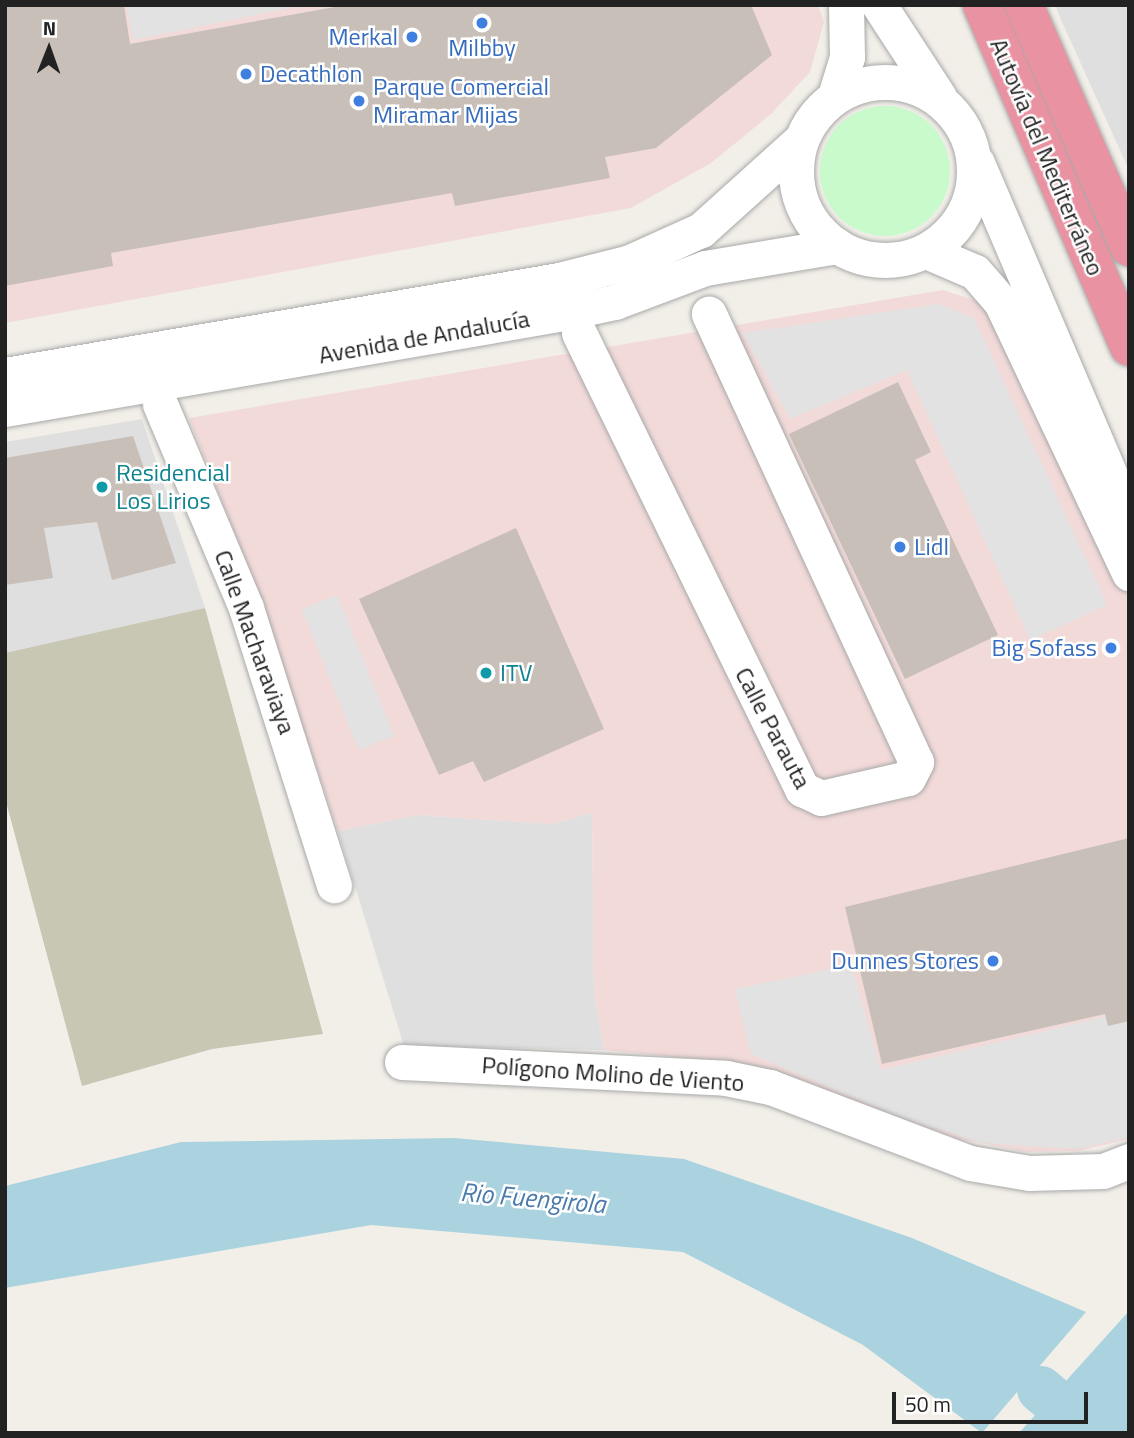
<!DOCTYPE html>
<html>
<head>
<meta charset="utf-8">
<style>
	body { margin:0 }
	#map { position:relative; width:1134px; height:1438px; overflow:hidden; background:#f2efe9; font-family:"Titillium Web",sans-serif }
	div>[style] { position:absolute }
	.residential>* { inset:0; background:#e0dfdf }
	.commercial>* { inset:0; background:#f2dad9 }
	.construction>* { inset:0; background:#c7c7b4 }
	.park>* { inset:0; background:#c8facc }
	.round { border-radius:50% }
	.parking>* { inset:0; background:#e2e2e2; transform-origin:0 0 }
	.water>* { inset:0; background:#aad3df }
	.river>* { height:47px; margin:-23.5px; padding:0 23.5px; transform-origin:23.5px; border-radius:23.5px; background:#aad3df }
	.building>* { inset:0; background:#c7bfb8 }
	.roads { filter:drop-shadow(0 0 2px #a9a9a9) drop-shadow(0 0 2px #a9a9a9) }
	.minor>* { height:35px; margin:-17.5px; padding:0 17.5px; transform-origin:17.5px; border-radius:17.5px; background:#fff }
	.minor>.ring { margin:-17.5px; padding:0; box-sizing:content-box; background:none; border:35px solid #fff; border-radius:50% }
	.highway>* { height:38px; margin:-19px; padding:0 19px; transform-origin:19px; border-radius:19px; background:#e892a2 }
	.dots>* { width:19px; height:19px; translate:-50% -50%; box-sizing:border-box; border:4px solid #fff; border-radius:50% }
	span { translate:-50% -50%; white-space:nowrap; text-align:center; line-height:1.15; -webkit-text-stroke:5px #fff; paint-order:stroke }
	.shop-label { font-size:24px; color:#366cbe }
	.right { translate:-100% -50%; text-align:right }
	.left { translate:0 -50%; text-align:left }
	.street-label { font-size:24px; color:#222 }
	.culture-label { font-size:24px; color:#0d838f }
	.water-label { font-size:26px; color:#4a7aab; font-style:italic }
	.frame { position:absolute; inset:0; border:7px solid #222; pointer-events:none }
	.north { position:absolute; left:14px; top:14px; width:70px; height:70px; -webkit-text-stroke:5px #fff; paint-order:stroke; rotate:1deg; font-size:19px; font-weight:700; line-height:28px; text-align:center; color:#222 }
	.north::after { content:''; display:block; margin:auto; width:24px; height:32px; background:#222; clip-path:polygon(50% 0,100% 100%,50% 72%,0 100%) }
	.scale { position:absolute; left:892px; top:1392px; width:196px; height:32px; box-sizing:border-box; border:4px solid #222; border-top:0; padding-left:9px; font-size:21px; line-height:24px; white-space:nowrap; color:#222; -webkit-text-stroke:5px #fff; paint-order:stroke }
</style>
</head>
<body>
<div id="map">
	<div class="residential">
		<i style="clip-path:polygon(1055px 5px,1129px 5px,1129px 170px,1062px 22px)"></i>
		<i style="clip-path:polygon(142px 419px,205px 608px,5px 653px,5px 442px)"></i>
		<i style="clip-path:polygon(592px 813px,594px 996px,604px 1050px,404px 1046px,338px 831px,417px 815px,551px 824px)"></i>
	</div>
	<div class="commercial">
		<i style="clip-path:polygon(5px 5px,818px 5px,824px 22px,810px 72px,771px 114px,711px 163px,631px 208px,5px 323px)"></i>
		<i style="clip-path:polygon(943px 290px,987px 304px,1129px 597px,1129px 1139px,1078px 1151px,1027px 1152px,959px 1139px,753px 1065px,604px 1050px,594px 996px,592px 813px,551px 824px,417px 815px,338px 831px,252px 577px,189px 418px)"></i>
	</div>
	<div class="construction">
		<i style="clip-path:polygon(205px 608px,323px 1034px,212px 1049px,82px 1086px,5px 798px,5px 653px)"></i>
	</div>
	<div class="park">
		<i class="round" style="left:820px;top:106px;width:130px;height:130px"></i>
	</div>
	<div class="parking">
		<i style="clip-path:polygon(127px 5px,304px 5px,133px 40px)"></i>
		<i style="clip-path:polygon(938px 304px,974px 318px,1107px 605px,1030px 640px,907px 370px,790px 419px,743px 333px)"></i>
		<i style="left:337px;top:595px;width:152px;height:38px;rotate:68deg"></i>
		<i style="clip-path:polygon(851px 965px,881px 1070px,1129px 1011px,1129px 1137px,1077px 1149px,982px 1143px,903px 1118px,751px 1054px,735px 989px)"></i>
	</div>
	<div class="water">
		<i style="clip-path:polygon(454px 1138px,684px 1159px,912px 1238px,1086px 1312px,982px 1433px,863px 1345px,683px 1252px,371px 1225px,5px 1288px,5px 1186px,181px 1142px)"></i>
		<i style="clip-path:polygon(1129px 1311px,1129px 1433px,1019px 1433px)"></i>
	</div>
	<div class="river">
		<i style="left:1040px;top:1389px;width:68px;rotate:40.2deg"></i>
	</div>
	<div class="building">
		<i style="clip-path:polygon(5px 5px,124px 5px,130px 44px,346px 5px,751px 5px,772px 55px,656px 148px,605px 157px,610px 178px,455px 206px,452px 193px,111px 253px,113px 266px,5px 286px)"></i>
		<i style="clip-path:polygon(898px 382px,931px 452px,915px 460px,998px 635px,905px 679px,789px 434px)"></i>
		<i style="clip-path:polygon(133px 436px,176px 563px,112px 580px,97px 522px,44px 528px,53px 578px,5px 585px,5px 458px)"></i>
		<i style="clip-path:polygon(516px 528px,604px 729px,484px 782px,473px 761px,439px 775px,359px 599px)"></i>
		<i style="clip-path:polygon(1129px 838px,1129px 1021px,1108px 1026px,1105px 1014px,882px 1064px,845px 907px)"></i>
	</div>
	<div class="roads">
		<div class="minor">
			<i style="left:879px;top:5px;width:110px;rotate:56.9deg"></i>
			<i class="ring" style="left:796px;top:82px;width:143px;height:143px"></i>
			<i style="left:835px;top:96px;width:41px;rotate:-72.9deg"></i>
			<i style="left:847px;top:57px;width:52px;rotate:-91.1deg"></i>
			<i style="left:977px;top:163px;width:388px;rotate:66.9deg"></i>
			<i style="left:926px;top:251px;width:53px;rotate:23.2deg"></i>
			<i style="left:975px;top:272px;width:40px;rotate:49deg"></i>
			<i style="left:1001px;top:302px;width:300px;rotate:64.7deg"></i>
			<i style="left:579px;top:333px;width:508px;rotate:63.94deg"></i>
			<i style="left:802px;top:789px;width:21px;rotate:25deg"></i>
			<i style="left:821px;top:798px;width:89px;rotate:-12.9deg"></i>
			<i style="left:908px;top:778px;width:18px;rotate:-63deg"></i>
			<i style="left:916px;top:762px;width:494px;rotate:-114.8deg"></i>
			<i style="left:5px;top:375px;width:562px;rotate:-9.73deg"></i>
			<i style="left:559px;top:280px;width:73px;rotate:-14.2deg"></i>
			<i style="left:630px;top:262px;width:78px;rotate:-24.3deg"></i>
			<i style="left:701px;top:230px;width:133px;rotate:-42deg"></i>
			<i style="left:160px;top:404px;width:221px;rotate:67.1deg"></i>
			<i style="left:246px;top:608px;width:291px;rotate:72.4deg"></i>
			<i style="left:5px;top:409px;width:567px;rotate:-9.74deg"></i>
			<i style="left:564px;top:313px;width:52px;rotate:-12.2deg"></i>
			<i style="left:615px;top:302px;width:96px;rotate:-20.7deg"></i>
			<i style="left:705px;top:268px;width:134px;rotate:-9.5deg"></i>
			<i style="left:402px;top:1062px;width:324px;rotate:2.8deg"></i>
			<i style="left:726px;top:1078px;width:45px;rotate:11.6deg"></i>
			<i style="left:770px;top:1087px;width:214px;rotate:20.8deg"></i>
			<i style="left:970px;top:1163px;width:60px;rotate:9.6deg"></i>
			<i style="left:1029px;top:1173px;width:74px;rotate:-1.5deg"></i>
			<i style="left:1103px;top:1171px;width:28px;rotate:-21deg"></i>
		</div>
		<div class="highway">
			<i style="left:982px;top:5px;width:372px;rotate:66.7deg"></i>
			<i style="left:1024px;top:5px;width:264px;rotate:66.5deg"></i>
		</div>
	</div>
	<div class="dots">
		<i style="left:482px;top:23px;background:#3f7fe0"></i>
		<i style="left:412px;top:37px;background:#3f7fe0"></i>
		<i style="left:246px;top:74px;background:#3f7fe0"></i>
		<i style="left:359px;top:101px;background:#3f7fe0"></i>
		<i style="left:102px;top:487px;background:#0f9aa8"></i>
		<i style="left:900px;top:547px;background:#3f7fe0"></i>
		<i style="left:1111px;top:648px;background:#3f7fe0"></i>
		<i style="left:486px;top:673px;background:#0f9aa8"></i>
		<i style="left:993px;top:961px;background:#3f7fe0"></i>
	</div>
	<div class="shop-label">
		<span class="right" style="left:398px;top:37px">Merkal</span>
		<span style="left:482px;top:48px">Milbby</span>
		<span class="left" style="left:260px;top:74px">Decathlon</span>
		<span class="left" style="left:373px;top:101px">Parque Comercial<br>Miramar Mijas</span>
		<span class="left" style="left:914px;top:547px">Lidl</span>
		<span class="right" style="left:1097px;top:648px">Big Sofass</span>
		<span class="right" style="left:979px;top:961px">Dunnes Stores</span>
	</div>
	<div class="street-label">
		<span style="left:1047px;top:157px;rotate:67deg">Autovía del Mediterráneo</span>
		<span style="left:424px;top:337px;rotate:-10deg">Avenida de Andalucía</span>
		<span style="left:255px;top:642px;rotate:70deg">Calle Macharaviaya</span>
		<span style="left:773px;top:728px;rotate:62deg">Calle Parauta</span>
		<span style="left:613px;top:1074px;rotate:4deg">Polígono Molino de Viento</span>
	</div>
	<div class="culture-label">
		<span class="left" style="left:116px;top:487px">Residencial<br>Los Lirios</span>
		<span class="left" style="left:500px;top:673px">ITV</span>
	</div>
	<div class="water-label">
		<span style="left:533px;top:1198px;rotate:5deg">Rio Fuengirola</span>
	</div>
	<div class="frame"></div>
	<div class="north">N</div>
	<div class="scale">50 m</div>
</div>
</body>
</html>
